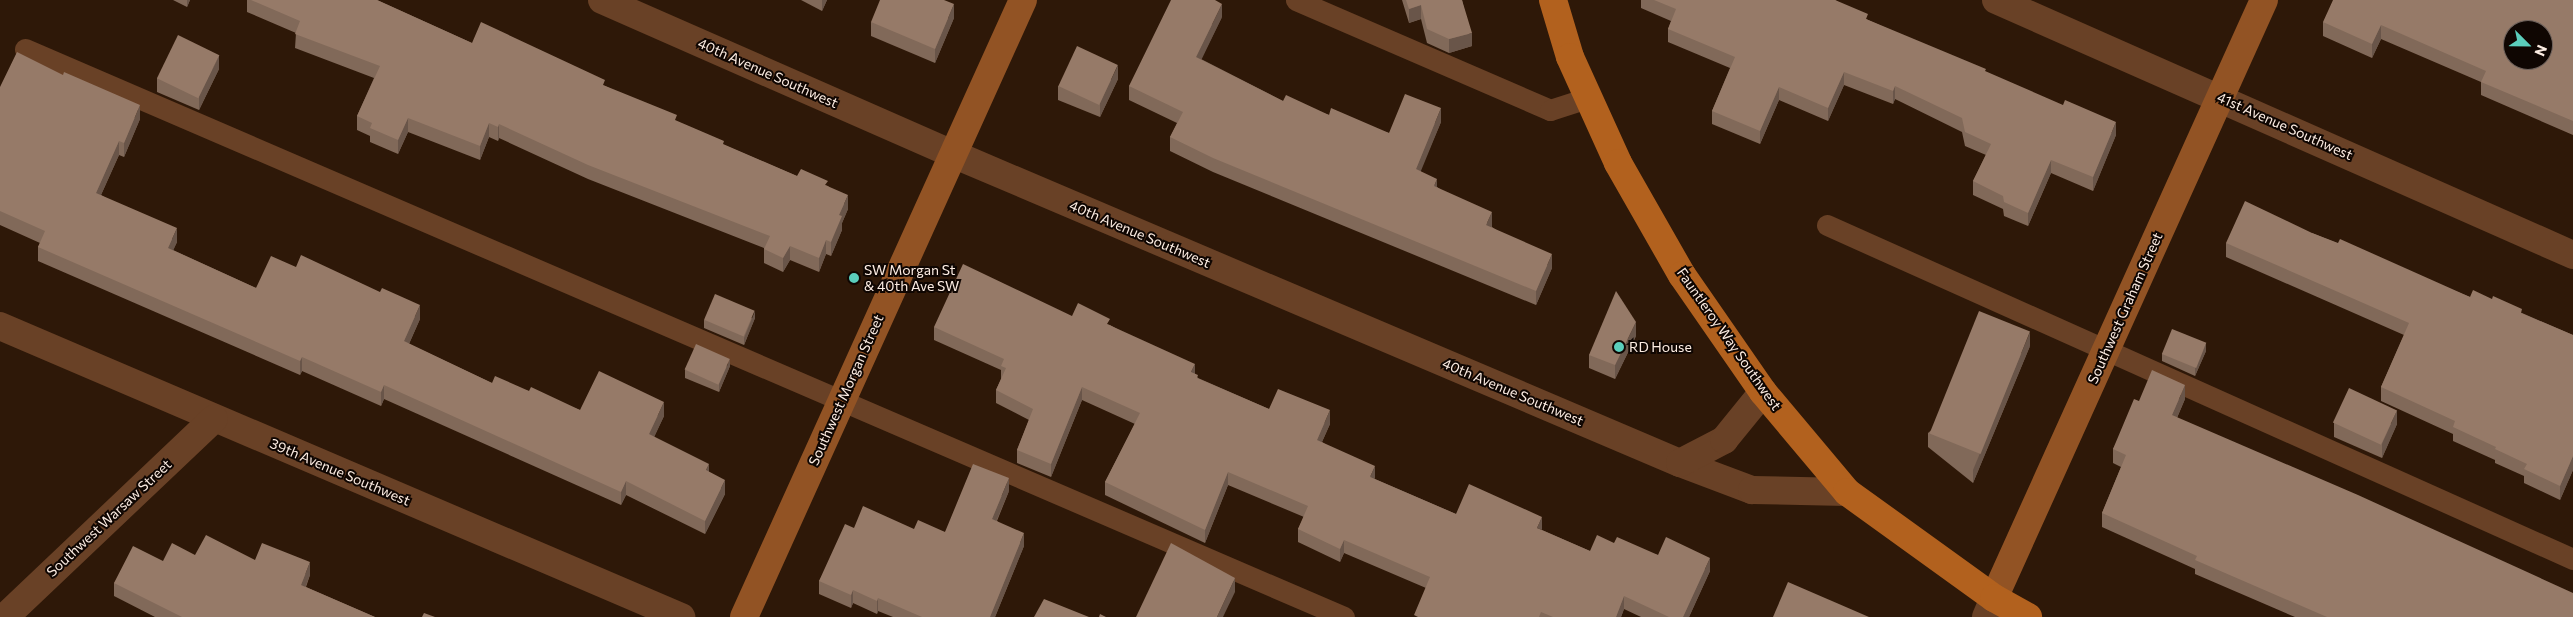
<!DOCTYPE html>
<html>
<head>
<meta charset="utf-8">
<style>
	body { margin:0 }
	#map { position:relative; width:2573px; height:617px; overflow:hidden; background:#2e1808; font-family:Commissioner,sans-serif }
	div>[style] { position:absolute }
	.lane>* { height:21px; margin:-10.5px; padding:0 10.5px; transform-origin:10.5px; border-radius:10.5px; background:#694126 }
	.street>* { height:28px; margin:-14px; padding:0 14px; transform-origin:14px; border-radius:14px; background:#694126 }
	.secondary>* { height:28px; margin:-14px; padding:0 14px; transform-origin:14px; border-radius:14px; background:#925324 }
	.primary>* { height:28px; margin:-14px; padding:0 14px; transform-origin:14px; border-radius:14px; background:#b2611e }
	.wall>* { inset:0; background:#816959 }
	.shaded-wall>* { inset:0; background:#695549 }
	.building>* { inset:0; background:#967a68; transform-origin:0 0 }
	.dots>* { width:14px; height:14px; translate:-50% -50%; box-sizing:border-box; border:2px solid #0f0602; border-radius:50% }
	span { translate:-50% -50%; white-space:nowrap; text-align:center; line-height:1.15; -webkit-text-stroke:4px #0f0602; paint-order:stroke }
	.street-label { font-size:14px; color:#fcece2 }
	.poi-label { font-size:14px; color:#fcece2 }
	.left { translate:0 -50%; text-align:left }
	.north { position:absolute; left:2503px; top:20px; width:50px; height:50px; box-sizing:border-box; background:#0f0602; border:1px solid #6e625c; border-radius:50%; rotate:113deg; font-size:14px; font-weight:700; line-height:20px; text-align:center; color:#fcece2 }
	.north::after { content:''; display:block; margin:auto; width:18px; height:22px; background:#5bcebc; clip-path:polygon(50% 0,100% 100%,50% 72%,0 100%) }
</style>
</head>
<body>
<div id="map">
	<div class="lane">
		<i style="left:1296px;top:0;width:277px;rotate:23.4deg"></i>
		<i style="left:1550px;top:110px;width:40px;rotate:-18deg"></i>
		<i style="left:25px;top:49px;width:1436px;rotate:23.3deg"></i>
		<i style="left:1827px;top:225px;width:817px;rotate:24.12deg"></i>
	</div>
	<div class="street">
		<i style="left:602px;top:0;width:383px;rotate:23.7deg"></i>
		<i style="left:953px;top:154px;width:790px;rotate:23.03deg"></i>
		<i style="left:1680px;top:463px;width:77px;rotate:20.6deg"></i>
		<i style="left:1752px;top:490px;width:95px;rotate:1.2deg"></i>
		<i style="left:1996px;top:0;width:631px;rotate:23.84deg"></i>
		<i style="left:0;top:326px;width:741px;rotate:23.14deg"></i>
		<i style="left:1680px;top:463px;width:50px;rotate:-27.6deg"></i>
		<i style="left:1724px;top:440px;width:62px;rotate:-50.9deg"></i>
		<i style="left:5px;top:617px;width:288px;rotate:-43.5deg"></i>
		<i style="left:1986px;top:617px;width:21px;rotate:-67deg"></i>
	</div>
	<div class="secondary">
		<i style="left:1994px;top:598px;width:656px;rotate:-65.7deg"></i>
		<i style="left:744px;top:617px;width:677px;rotate:-65.67deg"></i>
	</div>
	<div class="primary">
		<i style="left:1553px;top:0;width:59px;rotate:73.4deg"></i>
		<i style="left:1570px;top:57px;width:116px;rotate:65.6deg"></i>
		<i style="left:1618px;top:163px;width:129px;rotate:60.3deg"></i>
		<i style="left:1682px;top:275px;width:142px;rotate:55.3deg"></i>
		<i style="left:1763px;top:392px;width:131px;rotate:50deg"></i>
		<i style="left:1847px;top:492px;width:181px;rotate:35.8deg"></i>
		<i style="left:1994px;top:598px;width:39px;rotate:29deg"></i>
	</div>
	<div class="wall">
		<i style="clip-path:polygon(173px 0,190px 0,187px 7px)"></i>
		<i style="clip-path:polygon(247px 0,377px 0,472px 43px,605px 86px,724px 145px,797px 176px,828px 186px,848px 209px,842px 223px,842px 230px,831px 256px,826px 254px,819px 272px,790px 260px,783px 272px,764px 263px,764px 248px,588px 179px,499px 138px,498px 141px,489px 137px,480px 160px,408px 132px,398px 154px,370px 142px,370px 136px,357px 130px,357px 116px,374px 78px,295px 48px,296px 33px,247px 12px)"></i>
		<i style="clip-path:polygon(801px 0,827px 0,822px 11px)"></i>
		<i style="clip-path:polygon(1402px 0,1462px 0,1472px 46px,1449px 53px,1427px 43px,1421px 19px,1409px 23px)"></i>
		<i style="clip-path:polygon(1641px 0,1835px 0,1868px 20px,1986px 72px,2116px 135px,2093px 191px,2051px 173px,2028px 226px,2004px 216px,2003px 209px,1973px 195px,1973px 181px,1986px 155px,1965px 146px,1962px 132px,1895px 99px,1893px 104px,1844px 85px,1828px 121px,1779px 100px,1760px 144px,1712px 124px,1712px 111px,1730px 68px,1668px 42px,1668px 29px,1671px 21px,1641px 8px)"></i>
		<i style="clip-path:polygon(2573px 0,2573px 135px,2481px 95px,2481px 82px,2381px 39px,2372px 58px,2323px 36px,2323px 22px)"></i>
		<i style="clip-path:polygon(1222px 17px,1201px 59px,1283px 101px,1389px 133px,1441px 122px,1420px 171px,1437px 187px,1492px 226px,1492px 227px,1552px 268px,1536px 305px,1213px 172px,1170px 151px,1170px 137px,1177px 123px,1129px 100px,1129px 86px)"></i>
		<i style="clip-path:polygon(954px 18px,935px 63px,871px 36px,871px 22px)"></i>
		<i style="clip-path:polygon(219px 69px,199px 110px,157px 92px,157px 78px)"></i>
		<i style="clip-path:polygon(1118px 79px,1100px 117px,1058px 100px,1058px 86px)"></i>
		<i style="clip-path:polygon(0 87px,140px 119px,124px 157px,119px 155px,101px 195px,177px 242px,173px 250px,256px 288px,296px 267px,420px 319px,409px 344px,492px 383px,529px 391px,580px 410px,664px 416px,654px 437px,709px 472px,725px 494px,705px 534px,626px 495px,621px 505px,384px 399px,381px 406px,302px 371px,300px 375px,38px 261px,38px 247px,40px 243px,0 225px)"></i>
		<i style="clip-path:polygon(2312px 233px,2470px 297px,2522px 313px,2573px 335px,2573px 470px,2560px 500px,2524px 483px,2524px 476px,2495px 463px,2495px 460px,2453px 441px,2453px 434px,2381px 401px,2381px 387px,2404px 335px,2226px 257px,2226px 243px)"></i>
		<i style="clip-path:polygon(1072px 316px,1110px 325px,1195px 374px,1198px 378px,1269px 409px,1330px 424px,1322px 442px,1375px 479px,1456px 514px,1542px 530px,1590px 551px,1614px 543px,1658px 555px,1710px 571px,1689px 617px,1641px 617px,1624px 609px,1621px 617px,1418px 617px,1426px 588px,1344px 553px,1340px 562px,1298px 542px,1298px 529px,1304px 517px,1228px 485px,1205px 543px,1105px 495px,1105px 482px,1135px 424px,1082px 400px,1051px 477px,1017px 463px,1017px 450px,1029px 420px,996px 403px,996px 390px,1001px 379px,1001px 370px,934px 340px,934px 327px)"></i>
		<i style="clip-path:polygon(755px 318px,744px 345px,704px 328px,704px 320px)"></i>
		<i style="clip-path:polygon(1636px 336px,1615px 379px,1589px 368px,1589px 355px)"></i>
		<i style="clip-path:polygon(2030px 346px,1973px 483px,1928px 447px,1928px 433px)"></i>
		<i style="clip-path:polygon(2206px 351px,2195px 376px,2162px 361px,2162px 354px)"></i>
		<i style="clip-path:polygon(730px 366px,719px 392px,685px 378px,685px 370px)"></i>
		<i style="clip-path:polygon(2185px 399px,2177px 418px,2573px 617px,2295px 617px,2195px 574px,2195px 569px,2102px 527px,2102px 513px,2121px 467px,2113px 463px,2113px 449px,2139px 401px)"></i>
		<i style="clip-path:polygon(2334px 423px,2397px 424px,2382px 458px,2334px 437px)"></i>
		<i style="clip-path:polygon(1009px 491px,997px 521px,1024px 546px,995px 617px,893px 617px,878px 611px,877px 614px,853px 603px,851px 608px,819px 594px,819px 581px,854px 528px,914px 529px,945px 532px)"></i>
		<i style="clip-path:polygon(255px 560px,310px 575px,306px 587px,375px 617px,155px 617px,114px 596px,114px 583px,163px 561px)"></i>
	</div>
	<div class="shaded-wall">
		<i style="clip-path:polygon(187px 0,190px 0,187px 7px)"></i>
		<i style="clip-path:polygon(822px 0,827px 0,822px 11px)"></i>
		<i style="clip-path:polygon(954px 4px,954px 18px,935px 63px,935px 49px)"></i>
		<i style="clip-path:polygon(1222px 4px,1222px 17px,1196px 71px,1196px 57px)"></i>
		<i style="clip-path:polygon(1421px 5px,1421px 19px,1409px 23px,1409px 9px)"></i>
		<i style="clip-path:polygon(2381px 25px,2381px 39px,2372px 58px,2372px 44px)"></i>
		<i style="clip-path:polygon(1472px 33px,1472px 46px,1449px 53px,1449px 39px)"></i>
		<i style="clip-path:polygon(219px 55px,219px 69px,199px 110px,199px 96px)"></i>
		<i style="clip-path:polygon(1118px 65px,1118px 79px,1100px 117px,1100px 103px)"></i>
		<i style="clip-path:polygon(1844px 72px,1844px 85px,1828px 121px,1828px 108px)"></i>
		<i style="clip-path:polygon(1895px 86px,1895px 99px,1893px 104px,1893px 91px)"></i>
		<i style="clip-path:polygon(1779px 87px,1779px 100px,1760px 144px,1760px 131px)"></i>
		<i style="clip-path:polygon(140px 105px,140px 119px,124px 157px,124px 143px)"></i>
		<i style="clip-path:polygon(1441px 108px,1441px 122px,1416px 183px,1416px 169px)"></i>
		<i style="clip-path:polygon(408px 118px,408px 132px,398px 154px,398px 140px)"></i>
		<i style="clip-path:polygon(2116px 122px,2116px 135px,2093px 191px,2093px 177px)"></i>
		<i style="clip-path:polygon(489px 123px,489px 137px,480px 160px,480px 146px)"></i>
		<i style="clip-path:polygon(499px 124px,499px 138px,498px 141px,498px 127px)"></i>
		<i style="clip-path:polygon(119px 141px,119px 155px,96px 206px,96px 193px)"></i>
		<i style="clip-path:polygon(2051px 160px,2051px 173px,2028px 226px,2028px 213px)"></i>
		<i style="clip-path:polygon(1437px 179px,1437px 193px,1434px 186px)"></i>
		<i style="clip-path:polygon(848px 195px,848px 209px,842px 223px,842px 230px,831px 256px,831px 242px,839px 215px)"></i>
		<i style="clip-path:polygon(1492px 212px,1492px 226px,1486px 239px,1486px 225px)"></i>
		<i style="clip-path:polygon(177px 228px,177px 242px,168px 262px,168px 248px)"></i>
		<i style="clip-path:polygon(826px 240px,826px 254px,819px 272px,819px 258px)"></i>
		<i style="clip-path:polygon(790px 246px,790px 260px,783px 272px,783px 258px)"></i>
		<i style="clip-path:polygon(1552px 254px,1552px 268px,1536px 305px,1536px 291px)"></i>
		<i style="clip-path:polygon(420px 305px,420px 319px,404px 355px,404px 341px)"></i>
		<i style="clip-path:polygon(755px 311px,755px 318px,744px 345px,744px 338px)"></i>
		<i style="clip-path:polygon(1636px 322px,1636px 336px,1615px 379px,1615px 365px)"></i>
		<i style="clip-path:polygon(2030px 332px,2030px 346px,1973px 483px,1973px 470px)"></i>
		<i style="clip-path:polygon(2206px 343px,2206px 351px,2195px 376px,2195px 368px)"></i>
		<i style="clip-path:polygon(302px 357px,302px 371px,300px 375px,300px 361px)"></i>
		<i style="clip-path:polygon(730px 359px,730px 366px,719px 392px,719px 384px)"></i>
		<i style="clip-path:polygon(1195px 364px,1195px 377px,1191px 372px)"></i>
		<i style="clip-path:polygon(384px 385px,384px 399px,381px 406px,381px 392px)"></i>
		<i style="clip-path:polygon(2185px 385px,2185px 399px,2172px 429px,2172px 415px)"></i>
		<i style="clip-path:polygon(1082px 387px,1082px 400px,1051px 477px,1051px 464px)"></i>
		<i style="clip-path:polygon(664px 402px,664px 416px,649px 448px,649px 434px)"></i>
		<i style="clip-path:polygon(1330px 410px,1330px 424px,1317px 453px,1317px 440px)"></i>
		<i style="clip-path:polygon(2397px 410px,2397px 424px,2382px 458px,2382px 444px)"></i>
		<i style="clip-path:polygon(2573px 456px,2573px 470px,2560px 500px,2560px 486px)"></i>
		<i style="clip-path:polygon(709px 464px,709px 478px,706px 470px)"></i>
		<i style="clip-path:polygon(1375px 466px,1375px 479px,1370px 477px)"></i>
		<i style="clip-path:polygon(1228px 472px,1228px 485px,1205px 543px,1205px 530px)"></i>
		<i style="clip-path:polygon(1009px 478px,1009px 491px,992px 531px,992px 519px)"></i>
		<i style="clip-path:polygon(725px 480px,725px 494px,705px 534px,705px 521px)"></i>
		<i style="clip-path:polygon(626px 481px,626px 495px,621px 505px,621px 492px)"></i>
		<i style="clip-path:polygon(1542px 517px,1542px 530px,1537px 528px)"></i>
		<i style="clip-path:polygon(1024px 533px,1024px 546px,995px 617px,990px 617px)"></i>
		<i style="clip-path:polygon(1344px 540px,1344px 553px,1340px 562px,1340px 549px)"></i>
		<i style="clip-path:polygon(1710px 558px,1710px 571px,1689px 617px,1683px 617px)"></i>
		<i style="clip-path:polygon(310px 562px,310px 575px,301px 598px,301px 585px)"></i>
		<i style="clip-path:polygon(1235px 578px,1235px 592px,1223px 617px,1217px 617px)"></i>
		<i style="clip-path:polygon(853px 590px,853px 603px,851px 608px,851px 595px)"></i>
		<i style="clip-path:polygon(1624px 596px,1624px 609px,1621px 617px,1616px 617px)"></i>
		<i style="clip-path:polygon(878px 598px,878px 611px,877px 614px,877px 601px)"></i>
	</div>
	<div class="building">
		<i style="clip-path:polygon(251px 0,377px 0,472px 43px,481px 22px,605px 80px,603px 85px,677px 115px,675px 120px,724px 141px,723px 144px,797px 176px,801px 169px,828px 181px,825px 185px,848px 195px,839px 215px,842px 216px,831px 242px,826px 240px,819px 258px,790px 246px,783px 258px,764px 249px,770px 236px,588px 165px,499px 124px,498px 127px,489px 123px,480px 146px,408px 118px,398px 140px,370px 128px,372px 123px,357px 116px,380px 66px,295px 34px,300px 21px)"></i>
		<i style="clip-path:polygon(880px 0,944px 0,954px 4px,935px 49px,871px 22px)"></i>
		<i style="clip-path:polygon(1171px 0,1215px 0,1222px 4px,1196px 57px,1283px 101px,1286px 95px,1329px 115px,1331px 108px,1389px 133px,1405px 94px,1441px 108px,1416px 169px,1437px 179px,1434px 186px,1492px 212px,1486px 225px,1552px 254px,1536px 291px,1213px 158px,1170px 137px,1183px 112px,1129px 86px)"></i>
		<i style="clip-path:polygon(1406px 0,1462px 0,1472px 33px,1449px 39px,1427px 29px,1421px 5px,1409px 9px)"></i>
		<i style="clip-path:polygon(1654px 0,1835px 0,1868px 14px,1866px 19px,1986px 69px,1985px 71px,2063px 105px,2065px 100px,2116px 122px,2093px 177px,2051px 160px,2028px 213px,2004px 202px,2003px 196px,1973px 181px,1991px 144px,1965px 132px,1962px 118px,1895px 86px,1893px 91px,1844px 72px,1828px 108px,1779px 87px,1760px 131px,1712px 111px,1735px 57px,1668px 29px,1676px 9px)"></i>
		<i style="clip-path:polygon(evenodd,2333px 0,2573px 0,2573px 121px,2481px 82px,2486px 71px,2381px 25px,2372px 44px,2323px 22px,2333px 0,2513px 30px,2543px 30px,2543px 60px,2513px 60px,2513px 30px)"></i>
		<i style="left:178px;top:35px;width:46px;height:48px;rotate:26deg"></i>
		<i style="left:1077px;top:46px;width:45px;height:44px;rotate:25deg"></i>
		<i style="clip-path:polygon(17px 52px,63px 75px,64px 72px,140px 105px,124px 143px,119px 141px,96px 193px,177px 228px,168px 248px,256px 288px,271px 256px,296px 267px,301px 255px,380px 292px,382px 288px,420px 305px,404px 341px,492px 383px,495px 376px,529px 391px,531px 387px,580px 410px,599px 371px,664px 402px,649px 434px,709px 464px,706px 470px,725px 480px,705px 521px,626px 481px,621px 492px,384px 385px,381px 392px,302px 357px,300px 361px,38px 247px,45px 231px,0 211px,0 87px)"></i>
		<i style="clip-path:polygon(2245px 201px,2312px 233px,2338px 243px,2340px 239px,2470px 297px,2473px 290px,2492px 299px,2493px 296px,2522px 309px,2521px 313px,2573px 335px,2573px 456px,2560px 486px,2524px 469px,2527px 464px,2495px 449px,2496px 447px,2453px 427px,2455px 421px,2381px 387px,2409px 323px,2226px 243px)"></i>
		<i style="clip-path:polygon(963px 264px,1072px 316px,1078px 303px,1110px 319px,1107px 324px,1195px 364px,1191px 372px,1198px 375px,1197px 378px,1269px 409px,1278px 389px,1330px 410px,1317px 440px,1375px 466px,1370px 477px,1456px 514px,1469px 484px,1542px 517px,1537px 528px,1590px 551px,1597px 535px,1614px 543px,1617px 537px,1658px 555px,1666px 537px,1710px 558px,1683px 617px,1669px 617px,1624px 596px,1616px 617px,1553px 617px,1541px 612px,1539px 617px,1418px 617px,1414px 615px,1430px 577px,1344px 540px,1340px 549px,1298px 529px,1308px 506px,1228px 472px,1205px 530px,1105px 482px,1140px 413px,1082px 387px,1051px 464px,1017px 450px,1033px 409px,996px 390px,1006px 368px,1001px 366px,1004px 359px,934px 327px)"></i>
		<i style="clip-path:polygon(1616px 291px,1636px 322px,1615px 365px,1589px 355px)"></i>
		<i style="left:715px;top:294px;width:43px;height:28px;rotate:23deg"></i>
		<i style="left:1979px;top:311px;width:55px;height:132px;rotate:22deg"></i>
		<i style="left:2172px;top:329px;width:37px;height:27px;rotate:22deg"></i>
		<i style="left:696px;top:344px;width:37px;height:28px;rotate:24deg"></i>
		<i style="clip-path:polygon(2152px 370px,2185px 385px,2172px 415px,2358px 495px,2573px 593px,2573px 617px,2327px 617px,2195px 560px,2197px 556px,2102px 513px,2126px 455px,2113px 449px,2134px 399px,2139px 401px)"></i>
		<i style="left:2349px;top:388px;width:53px;height:38px;rotate:25deg"></i>
		<i style="clip-path:polygon(973px 464px,1009px 478px,992px 519px,1024px 533px,990px 617px,922px 617px,878px 598px,877px 601px,853px 590px,851px 595px,819px 581px,845px 524px,854px 528px,863px 506px,914px 529px,918px 520px,945px 532px)"></i>
		<i style="clip-path:polygon(206px 535px,255px 560px,262px 543px,310px 562px,301px 585px,375px 617px,182px 617px,114px 583px,133px 546px,163px 561px,172px 543px,195px 555px)"></i>
		<i style="clip-path:polygon(1171px 543px,1235px 578px,1217px 617px,1136px 617px)"></i>
		<i style="clip-path:polygon(1788px 582px,1869px 617px,1773px 617px)"></i>
		<i style="clip-path:polygon(1044px 599px,1089px 617px,1034px 617px)"></i>
		<i style="clip-path:polygon(424px 613px,435px 617px,422px 617px)"></i>
		<i style="clip-path:polygon(1100px 614px,1106px 617px,1099px 617px)"></i>
	</div>
	<div class="dots">
		<i style="left:854px;top:278px;background:#5bcebc"></i>
		<i style="left:1619px;top:347px;background:#5bcebc"></i>
	</div>
	<div class="street-label">
		<span style="left:768px;top:73px;rotate:24deg">40th Avenue Southwest</span>
		<span style="left:2285px;top:126px;rotate:24deg">41st Avenue Southwest</span>
		<span style="left:1140px;top:234px;rotate:23deg">40th Avenue Southwest</span>
		<span style="left:2125px;top:308px;rotate:-66deg">Southwest Graham Street</span>
		<span style="left:1729px;top:339px;rotate:55deg">Fauntleroy Way Southwest</span>
		<span style="left:846px;top:390px;rotate:-66deg">Southwest Morgan Street</span>
		<span style="left:1513px;top:392px;rotate:23deg">40th Avenue Southwest</span>
		<span style="left:340px;top:472px;rotate:23deg">39th Avenue Southwest</span>
		<span style="left:109px;top:518px;rotate:-43deg">Southwest Warsaw Street</span>
	</div>
	<div class="poi-label">
		<span class="left" style="left:864px;top:278px">SW Morgan St<br>&amp; 40th Ave SW</span>
		<span class="left" style="left:1629px;top:347px">RD House</span>
	</div>
	<div class="north">N</div>
</div>
</body>
</html>
